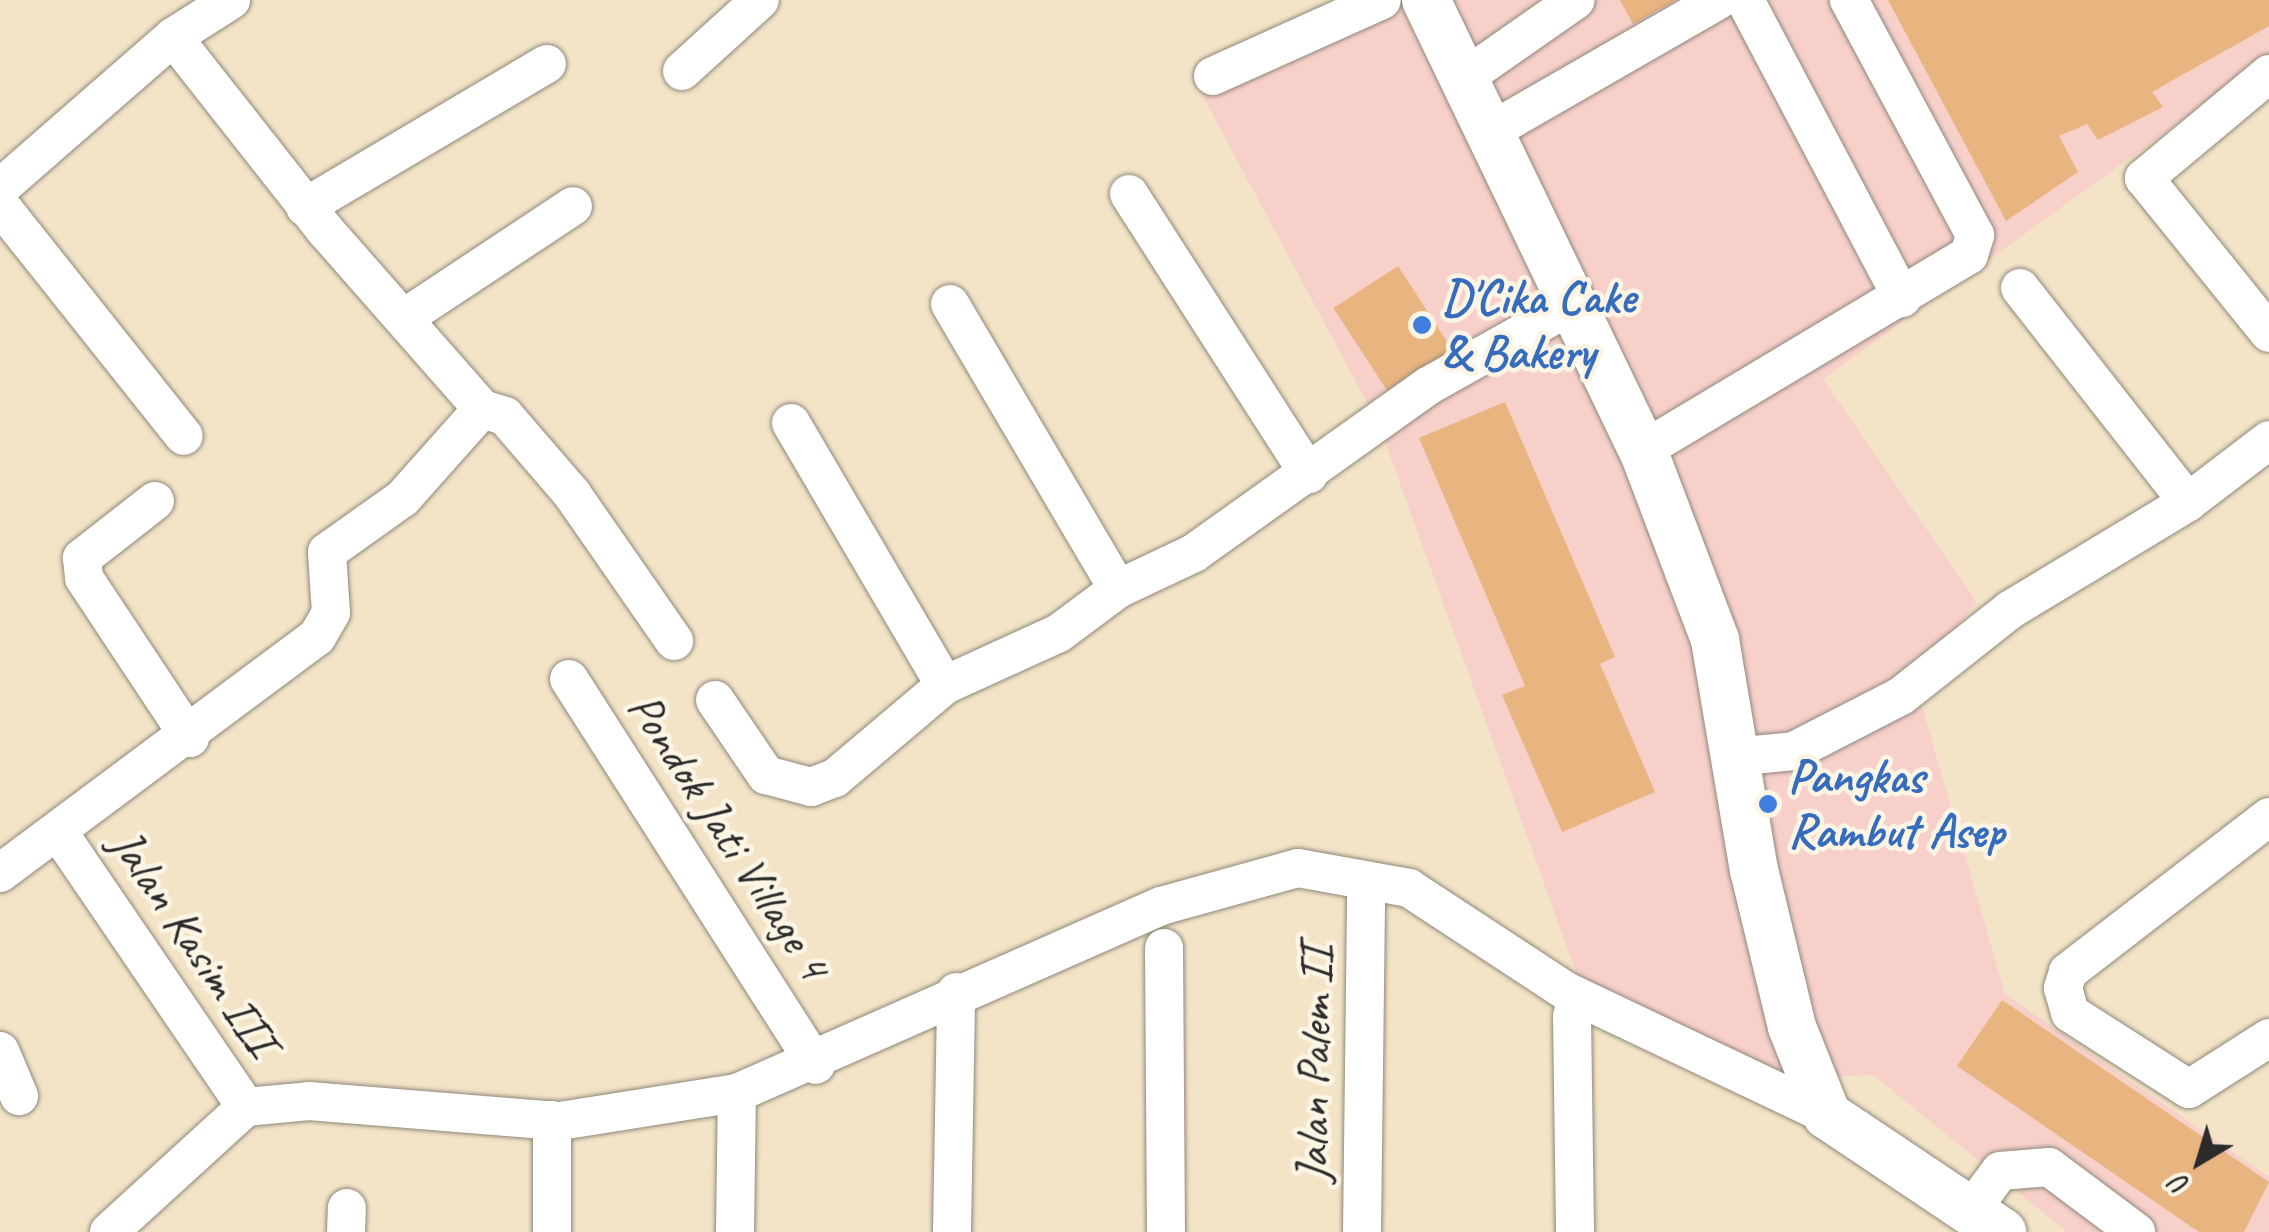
<!DOCTYPE html>
<html>
<head>
<meta charset="utf-8">
<style>
	body { margin:0 }
	#map { position:relative; width:2269px; height:1232px; overflow:hidden; background:#f3e4c8; font-family:Caveat,sans-serif }
	div>[style] { position:absolute }
	.built>* { inset:0; background:#f7d0ca }
	.building>* { inset:0; background:#e8b47f; transform-origin:0 0 }
	.roads { filter:drop-shadow(0 0 2px #8f887a) drop-shadow(0 0 2px #8f887a) }
	.minor>* { height:38px; margin:-19px; padding:0 19px; transform-origin:19px; border-radius:19px; background:#fff }
	.major>* { height:48px; margin:-24px; padding:0 24px; transform-origin:24px; border-radius:24px; background:#fff }
	.dots>* { width:28px; height:28px; translate:-50% -50%; box-sizing:border-box; border:5px solid #fcf5e5; border-radius:50% }
	span { translate:-50% -50%; white-space:nowrap; text-align:center; line-height:1.15; -webkit-text-stroke:9px #fcf5e5; paint-order:stroke }
	.shop-label { font-size:48px; color:#366cbe; font-weight:700 }
	.left { translate:0 -50%; text-align:left }
	.street-label { font-size:48px; color:#2b2b2b }
	.north { position:absolute; left:2149px; top:1112px; width:100px; height:100px; -webkit-text-stroke:8px #fcf5e5; paint-order:stroke; rotate:218deg; font-size:28px; font-weight:700; line-height:40px; text-align:center; color:#2b2b2b }
	.north::after { content:''; display:block; margin:auto; width:35px; height:45px; background:#2b2b2b; clip-path:polygon(50% 0,100% 100%,50% 72%,0 100%) }
</style>
</head>
<body>
<div id="map">
	<div class="built">
		<i style="clip-path:polygon(1350px 0,2269px 0,2269px 58px,1823px 379px,1976px 601px,1917px 689px,2005px 994px,2269px 1177px,2269px 1232px,2067px 1232px,1873px 1075px,1774px 1079px,1578px 978px,1379px 425px,1202px 95px,1355px 14px)"></i>
	</div>
	<div class="building">
		<i style="clip-path:polygon(1620px 0,1676px 0,1633px 24px)"></i>
		<i style="clip-path:polygon(1888px 0,2269px 0,2269px 26px,2152px 92px,2163px 107px,2098px 140px,2087px 124px,2059px 136px,2078px 172px,2006px 221px)"></i>
		<i style="left:1398px;top:266px;width:106px;height:77px;rotate:57deg"></i>
		<i style="clip-path:polygon(1505px 402px,1615px 657px,1600px 664px,1655px 792px,1562px 832px,1502px 695px,1525px 686px,1419px 438px)"></i>
		<i style="clip-path:polygon(2002px 1000px,2269px 1182px,2244px 1232px,2199px 1232px,1957px 1066px)"></i>
	</div>
	<div class="roads">
		<div class="minor">
			<i style="left:1745px;top:0;width:337px;rotate:62.2deg"></i>
			<i style="left:173px;top:37px;width:246px;rotate:51.8deg"></i>
			<i style="left:325px;top:230px;width:238px;rotate:48.7deg"></i>
			<i style="left:482px;top:409px;width:24px;rotate:17deg"></i>
			<i style="left:505px;top:416px;width:103px;rotate:49.3deg"></i>
			<i style="left:572px;top:494px;width:179px;rotate:55.2deg"></i>
			<i style="left:682px;top:71px;width:105px;rotate:-42.3deg"></i>
			<i style="left:2269px;top:74px;width:163px;rotate:140.2deg"></i>
			<i style="left:2144px;top:178px;width:199px;rotate:51.1deg"></i>
			<i style="left:1213px;top:76px;width:185px;rotate:-24.2deg"></i>
			<i style="left:1464px;top:78px;width:136px;rotate:-34.9deg"></i>
			<i style="left:1491px;top:131px;width:263px;rotate:-29.9deg"></i>
			<i style="left:0;top:188px;width:230px;rotate:-41.1deg"></i>
			<i style="left:173px;top:37px;width:69px;rotate:-32.5deg"></i>
			<i style="left:1129px;top:194px;width:333px;rotate:57.3deg"></i>
			<i style="left:0;top:205px;width:295px;rotate:51.5deg"></i>
			<i style="left:305px;top:207px;width:281px;rotate:-30.6deg"></i>
			<i style="left:2020px;top:288px;width:272px;rotate:51.9deg"></i>
			<i style="left:950px;top:304px;width:331px;rotate:59.5deg"></i>
			<i style="left:407px;top:316px;width:199px;rotate:-33.5deg"></i>
			<i style="left:791px;top:423px;width:304px;rotate:59.6deg"></i>
			<i style="left:1643px;top:450px;width:380px;rotate:-30.9deg"></i>
			<i style="left:1969px;top:255px;width:21px;rotate:-73deg"></i>
			<i style="left:1975px;top:235px;width:267px;rotate:-118.2deg"></i>
			<i style="left:155px;top:501px;width:93px;rotate:142deg"></i>
			<i style="left:82px;top:558px;width:20px;rotate:84deg"></i>
			<i style="left:84px;top:578px;width:192px;rotate:56.5deg"></i>
			<i style="left:569px;top:679px;width:458px;rotate:57.4deg"></i>
			<i style="left:715px;top:700px;width:91px;rotate:55.8deg"></i>
			<i style="left:766px;top:775px;width:47px;rotate:14.9deg"></i>
			<i style="left:811px;top:787px;width:26px;rotate:-21deg"></i>
			<i style="left:835px;top:778px;width:144px;rotate:-40.2deg"></i>
			<i style="left:945px;top:685px;width:125px;rotate:-24.5deg"></i>
			<i style="left:1059px;top:633px;width:74px;rotate:-36.7deg"></i>
			<i style="left:1118px;top:589px;width:84px;rotate:-25.3deg"></i>
			<i style="left:1194px;top:553px;width:287px;rotate:-35.5deg"></i>
			<i style="left:1428px;top:386px;width:167px;rotate:-29.3deg"></i>
			<i style="left:1733px;top:757px;width:61px;rotate:-5.6deg"></i>
			<i style="left:1794px;top:751px;width:120px;rotate:-27.2deg"></i>
			<i style="left:1901px;top:696px;width:139px;rotate:-38.3deg"></i>
			<i style="left:2010px;top:610px;width:208px;rotate:-31.2deg"></i>
			<i style="left:2188px;top:502px;width:102px;rotate:-37.4deg"></i>
			<i style="left:2269px;top:817px;width:254px;rotate:142.4deg"></i>
			<i style="left:2068px;top:972px;width:17px;rotate:107deg"></i>
			<i style="left:2063px;top:988px;width:26px;rotate:74deg"></i>
			<i style="left:2070px;top:1013px;width:141px;rotate:32.6deg"></i>
			<i style="left:2189px;top:1089px;width:95px;rotate:-32.5deg"></i>
			<i style="left:59px;top:833px;width:332px;rotate:55.7deg"></i>
			<i style="left:0;top:873px;width:395px;rotate:-36.7deg"></i>
			<i style="left:317px;top:637px;width:28px;rotate:-60deg"></i>
			<i style="left:331px;top:613px;width:61px;rotate:-93.8deg"></i>
			<i style="left:327px;top:552px;width:93px;rotate:-35.4deg"></i>
			<i style="left:403px;top:498px;width:119px;rotate:-48.4deg"></i>
			<i style="left:1164px;top:948px;width:284px;rotate:89.6deg"></i>
			<i style="left:1572px;top:1015px;width:217px;rotate:89.2deg"></i>
			<i style="left:0;top:1051px;width:49px;rotate:67.1deg"></i>
			<i style="left:552px;top:1120px;width:112px;rotate:90deg"></i>
			<i style="left:1972px;top:1209px;width:47px;rotate:-53.6deg"></i>
			<i style="left:2000px;top:1171px;width:49px;rotate:-4.7deg"></i>
			<i style="left:2049px;top:1167px;width:109px;rotate:36.8deg"></i>
			<i style="left:109px;top:1232px;width:185px;rotate:-42.4deg"></i>
			<i style="left:246px;top:1107px;width:63px;rotate:-5.4deg"></i>
			<i style="left:309px;top:1101px;width:252px;rotate:4.6deg"></i>
			<i style="left:560px;top:1121px;width:179px;rotate:-9deg"></i>
			<i style="left:737px;top:1093px;width:463px;rotate:-23.8deg"></i>
			<i style="left:1161px;top:906px;width:142px;rotate:-15.5deg"></i>
			<i style="left:1298px;top:868px;width:113px;rotate:10.2deg"></i>
			<i style="left:1409px;top:888px;width:188px;rotate:33.3deg"></i>
			<i style="left:1566px;top:991px;width:289px;rotate:25.4deg"></i>
			<i style="left:346px;top:1232px;width:24px;rotate:-88deg"></i>
			<i style="left:735px;top:1232px;width:139px;rotate:-89.2deg"></i>
			<i style="left:952px;top:1232px;width:240px;rotate:-89deg"></i>
			<i style="left:1362px;top:1232px;width:334px;rotate:-89.3deg"></i>
		</div>
		<div class="major">
			<i style="left:1426px;top:0;width:500px;rotate:64.3deg"></i>
			<i style="left:1643px;top:450px;width:203px;rotate:69.2deg"></i>
			<i style="left:1715px;top:640px;width:233px;rotate:80.4deg"></i>
			<i style="left:1754px;top:870px;width:162px;rotate:76.4deg"></i>
			<i style="left:1792px;top:1027px;width:95px;rotate:68.3deg"></i>
			<i style="left:1827px;top:1115px;width:211px;rotate:33.8deg"></i>
		</div>
	</div>
	<div class="dots">
		<i style="left:1422px;top:325px;background:#3f7fe0"></i>
		<i style="left:1768px;top:804px;background:#3f7fe0"></i>
	</div>
	<div class="shop-label">
		<span class="left" style="left:1442px;top:325px">D'Cika Cake<br>&amp; Bakery</span>
		<span class="left" style="left:1788px;top:804px">Pangkas<br>Rambut Asep</span>
	</div>
	<div class="street-label">
		<span style="left:729px;top:836px;rotate:57deg">Pondok Jati Village 4</span>
		<span style="left:194px;top:942px;rotate:56deg">Jalan Kasim III</span>
		<span style="left:1314px;top:1064px;rotate:-89deg">Jalan Palem II</span>
	</div>
	<div class="north">U</div>
</div>
</body>
</html>
